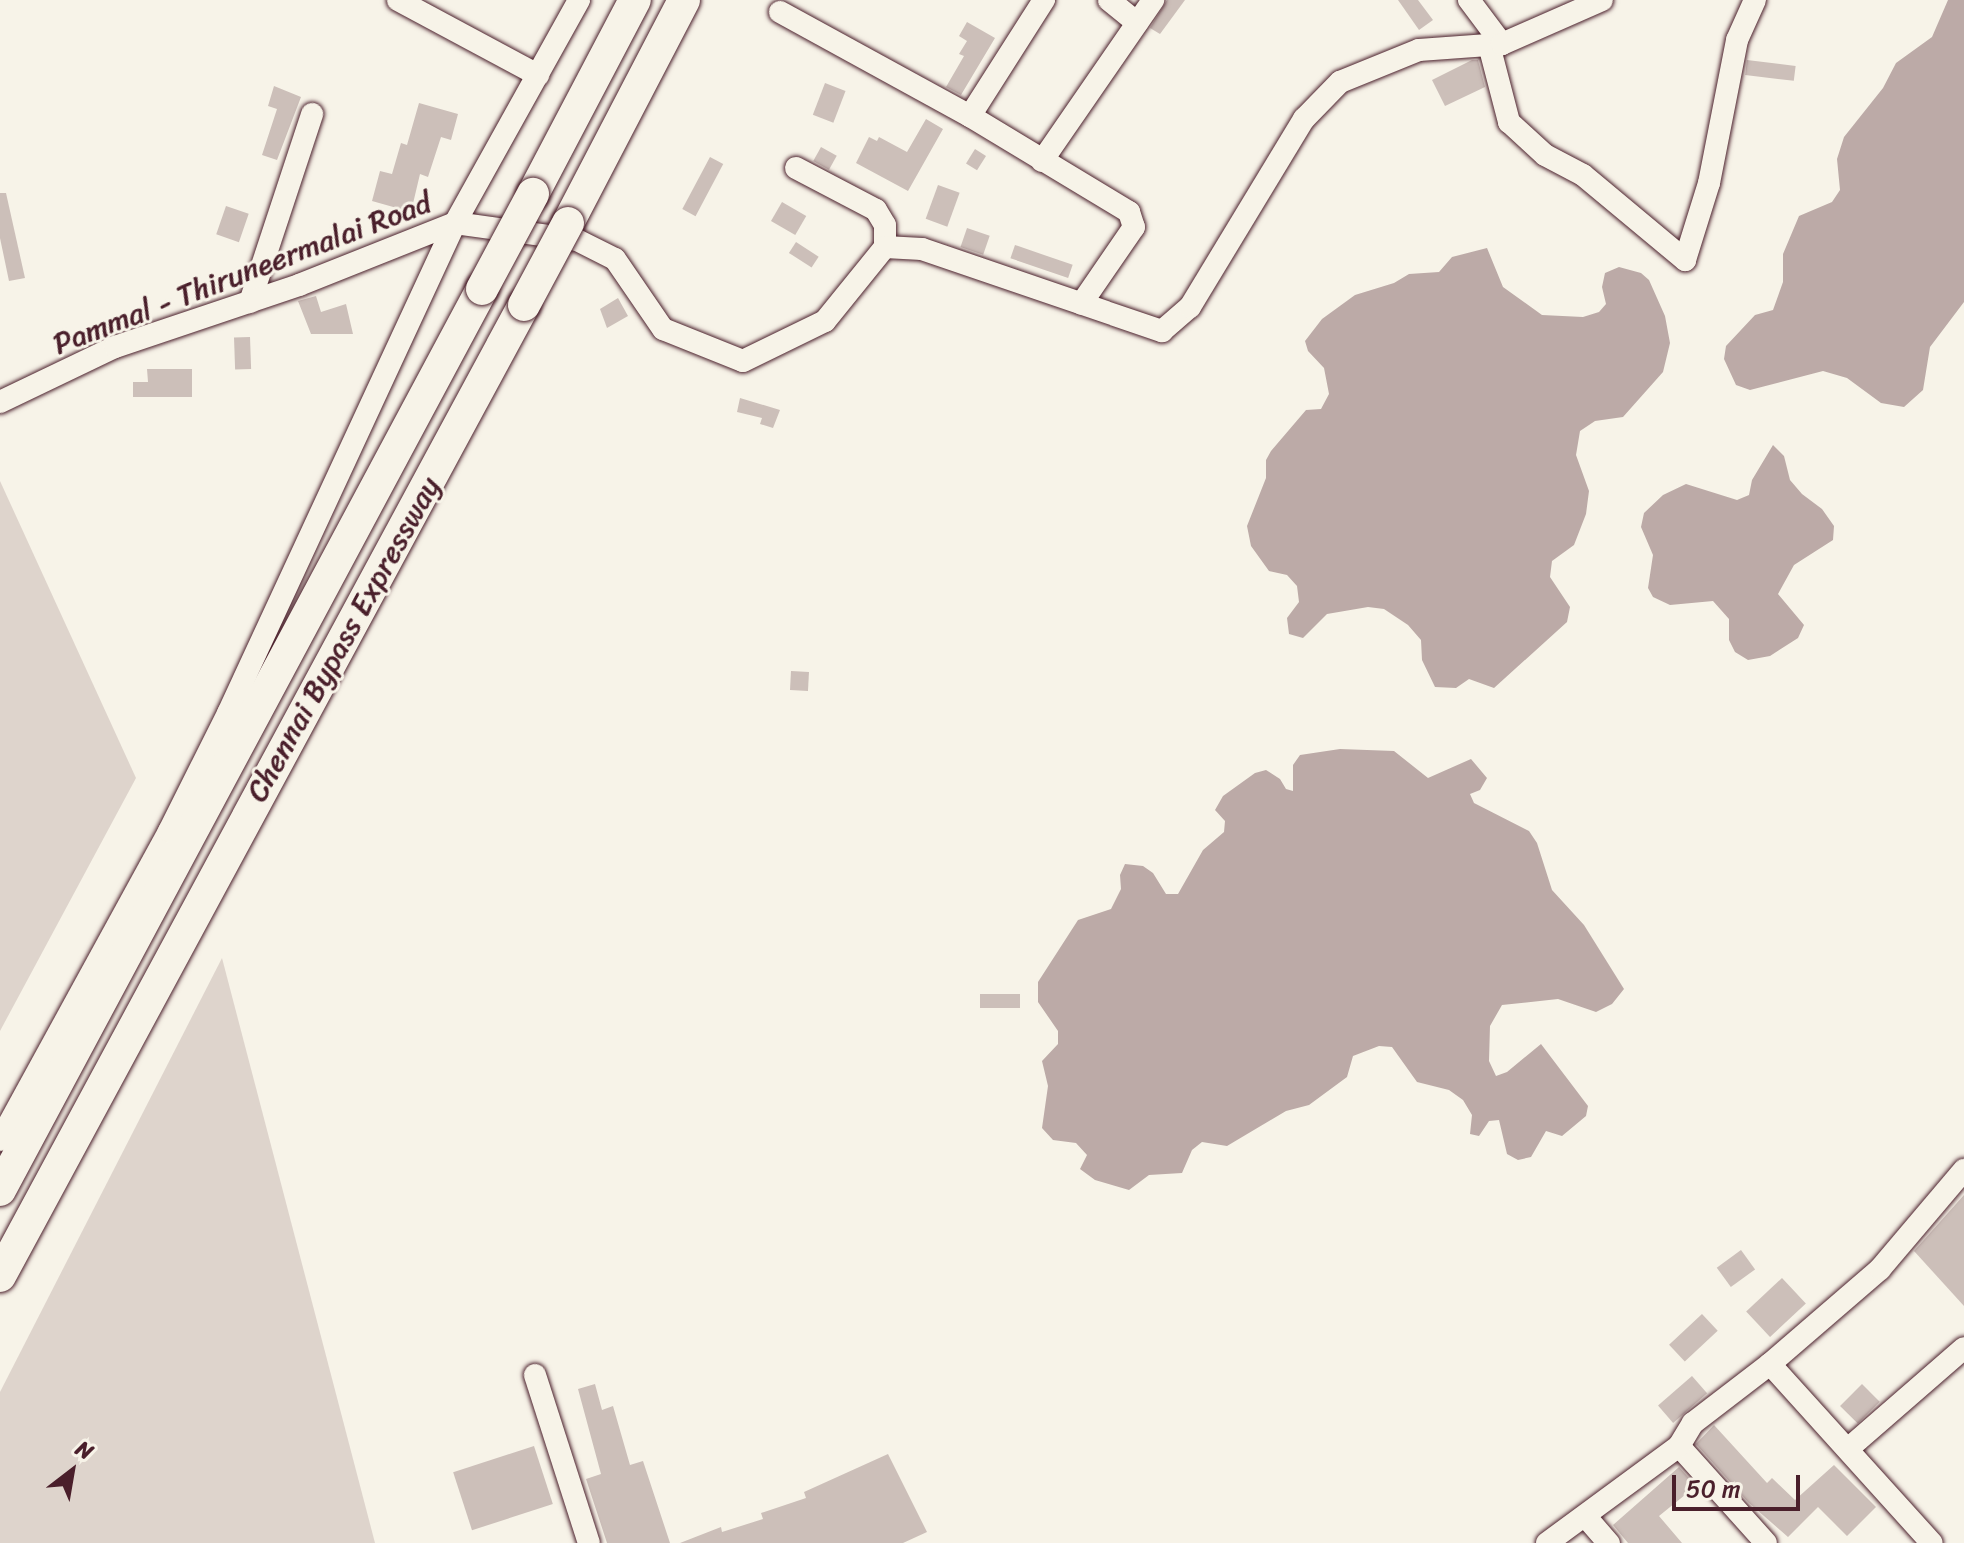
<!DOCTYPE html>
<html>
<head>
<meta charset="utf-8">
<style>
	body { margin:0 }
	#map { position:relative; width:1964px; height:1543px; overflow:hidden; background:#f7f3e8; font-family:Sriracha,sans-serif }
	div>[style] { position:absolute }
	.green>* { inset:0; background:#ded4cc }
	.water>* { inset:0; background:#bcaaa7 }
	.building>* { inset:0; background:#ccbfb9; transform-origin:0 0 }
	.roads { filter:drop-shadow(0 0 2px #4a1f2b) drop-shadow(0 0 2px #4a1f2b) }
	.minor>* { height:22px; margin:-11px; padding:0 11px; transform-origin:11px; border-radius:11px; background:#f7f3e8 }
	.highway>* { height:32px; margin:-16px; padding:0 16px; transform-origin:16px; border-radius:16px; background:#f7f3e8 }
	.bridges { filter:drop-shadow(0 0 2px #4a1f2b) drop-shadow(0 0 2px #4a1f2b) }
	.highway-bridge>* { height:32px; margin:-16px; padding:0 16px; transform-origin:16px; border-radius:16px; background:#f7f3e8 }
	span { translate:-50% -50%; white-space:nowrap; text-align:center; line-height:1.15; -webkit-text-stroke:6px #f7f3e8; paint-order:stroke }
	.street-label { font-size:30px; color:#4a1f2b }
	.north { position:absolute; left:32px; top:1431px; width:80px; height:80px; -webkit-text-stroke:6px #f7f3e8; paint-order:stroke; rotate:31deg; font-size:22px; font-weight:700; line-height:32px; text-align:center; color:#4a1f2b }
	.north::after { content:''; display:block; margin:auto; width:28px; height:36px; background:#4a1f2b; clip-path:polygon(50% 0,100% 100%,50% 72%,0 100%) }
	.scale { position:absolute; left:1672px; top:1475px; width:128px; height:36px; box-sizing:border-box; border:4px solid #4a1f2b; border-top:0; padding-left:10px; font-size:24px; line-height:28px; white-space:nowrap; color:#4a1f2b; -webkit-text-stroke:6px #f7f3e8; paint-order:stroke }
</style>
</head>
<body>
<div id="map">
	<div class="green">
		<i style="clip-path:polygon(0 481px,136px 778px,0 1031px)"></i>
		<i style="clip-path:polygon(222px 958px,375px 1543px,0 1543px,0 1392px)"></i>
	</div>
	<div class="water">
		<i style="clip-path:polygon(1948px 0,1964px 0,1964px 302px,1930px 347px,1923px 390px,1904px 407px,1881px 403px,1847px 378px,1823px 371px,1750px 390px,1736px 385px,1724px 359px,1726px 346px,1755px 315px,1773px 310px,1783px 282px,1783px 254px,1799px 216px,1832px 202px,1840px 190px,1837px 159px,1844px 137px,1883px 88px,1896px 63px,1932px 37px)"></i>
		<i style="clip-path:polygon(1487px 248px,1503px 287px,1542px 315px,1583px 317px,1599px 312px,1606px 304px,1602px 287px,1605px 273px,1619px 267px,1641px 273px,1649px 280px,1665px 316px,1670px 343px,1663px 372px,1623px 417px,1595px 421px,1580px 431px,1576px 455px,1589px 491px,1586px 514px,1574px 545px,1552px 561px,1550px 577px,1570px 607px,1567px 622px,1494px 688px,1469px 679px,1456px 688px,1435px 687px,1422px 660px,1421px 640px,1408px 625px,1384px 609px,1368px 607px,1327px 614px,1303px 638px,1289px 634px,1287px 618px,1299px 602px,1297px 586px,1287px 575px,1269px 571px,1251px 546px,1247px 526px,1266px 478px,1266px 460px,1271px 451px,1306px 410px,1321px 409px,1329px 394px,1324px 368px,1308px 351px,1305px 341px,1322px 319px,1355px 295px,1394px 283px,1409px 274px,1439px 272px,1452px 257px)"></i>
		<i style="clip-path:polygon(1773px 445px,1784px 456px,1790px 480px,1802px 494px,1822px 509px,1834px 526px,1833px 540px,1794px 565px,1778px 594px,1804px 625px,1798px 638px,1770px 656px,1748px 660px,1735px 652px,1729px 640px,1729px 619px,1713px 601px,1670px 605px,1653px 597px,1648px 588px,1653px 555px,1641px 527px,1644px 513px,1663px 495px,1686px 484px,1737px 500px,1749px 495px,1752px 480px)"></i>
		<i style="clip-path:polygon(1340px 749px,1394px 751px,1428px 778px,1471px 759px,1487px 778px,1480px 790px,1470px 794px,1474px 803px,1529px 831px,1537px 843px,1552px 890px,1584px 925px,1624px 989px,1612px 1004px,1596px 1012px,1558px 999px,1502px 1005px,1490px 1026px,1489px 1061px,1496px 1076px,1507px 1072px,1541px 1044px,1588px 1106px,1586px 1116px,1562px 1136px,1546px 1131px,1531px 1157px,1518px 1160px,1507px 1154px,1499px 1120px,1489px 1121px,1479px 1136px,1470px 1134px,1472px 1115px,1463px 1100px,1449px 1090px,1417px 1082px,1392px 1047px,1379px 1046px,1353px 1056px,1347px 1077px,1309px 1105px,1286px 1111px,1227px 1146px,1202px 1142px,1192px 1150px,1182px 1173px,1149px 1175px,1129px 1190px,1095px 1180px,1080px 1169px,1087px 1155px,1076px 1143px,1053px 1140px,1042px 1128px,1048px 1086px,1042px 1061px,1058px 1044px,1058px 1031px,1038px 1002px,1038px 982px,1078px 920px,1111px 909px,1121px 889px,1120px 875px,1125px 864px,1143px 866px,1153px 873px,1166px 894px,1178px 894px,1203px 850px,1224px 832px,1225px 821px,1215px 810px,1223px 796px,1255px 773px,1266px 770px,1280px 779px,1286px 789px,1293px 791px,1293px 765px,1300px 755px)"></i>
	</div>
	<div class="building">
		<i style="clip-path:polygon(1167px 0,1185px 0,1160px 34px,1150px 28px)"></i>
		<i style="clip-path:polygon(1398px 0,1418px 0,1433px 20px,1419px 30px)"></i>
		<i style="clip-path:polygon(967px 22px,995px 38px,961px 95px,946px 87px,964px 56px,959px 54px,967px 41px,959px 36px)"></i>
		<i style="clip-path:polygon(1472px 60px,1478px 60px,1485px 87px,1445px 106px,1432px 80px)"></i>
		<i style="left:1747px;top:60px;width:49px;height:15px;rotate:7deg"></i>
		<i style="left:825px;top:83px;width:22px;height:34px;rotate:21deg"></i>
		<i style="clip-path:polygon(274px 86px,301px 97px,277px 160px,262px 155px,277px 109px,268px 106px)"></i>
		<i style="clip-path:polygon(419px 103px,458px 114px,451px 140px,441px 137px,428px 177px,420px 174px,411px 212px,372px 201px,380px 171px,392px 174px,401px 143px,407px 145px)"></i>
		<i style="clip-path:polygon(926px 119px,943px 129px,908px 191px,856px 163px,869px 137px,877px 141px,879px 137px,907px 152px)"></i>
		<i style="left:821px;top:147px;width:18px;height:16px;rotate:29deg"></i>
		<i style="left:975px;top:149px;width:13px;height:17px;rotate:32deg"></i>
		<i style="left:710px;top:157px;width:15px;height:59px;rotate:28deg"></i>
		<i style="left:938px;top:185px;width:23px;height:36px;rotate:20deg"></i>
		<i style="clip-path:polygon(0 193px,6px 193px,25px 278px,9px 281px,0 238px)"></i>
		<i style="left:782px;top:202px;width:28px;height:22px;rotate:30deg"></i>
		<i style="left:226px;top:206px;width:24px;height:30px;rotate:19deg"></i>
		<i style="left:967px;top:228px;width:24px;height:20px;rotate:19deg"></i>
		<i style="left:796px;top:242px;width:27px;height:13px;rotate:33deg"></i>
		<i style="left:1015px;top:245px;width:61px;height:14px;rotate:19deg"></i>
		<i style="clip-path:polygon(316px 296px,321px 312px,346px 304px,353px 334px,311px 334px,298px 301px)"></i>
		<i style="clip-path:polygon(618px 298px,628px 316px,607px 328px,600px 309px)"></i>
		<i style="left:250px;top:337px;width:32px;height:16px;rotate:88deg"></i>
		<i style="clip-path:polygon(147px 369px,192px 369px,192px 397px,133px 397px,133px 382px,148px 382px)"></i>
		<i style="clip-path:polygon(740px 398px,780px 410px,773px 428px,760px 424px,762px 418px,737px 412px)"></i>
		<i style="left:791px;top:671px;width:18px;height:19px;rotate:3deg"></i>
		<i style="left:980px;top:994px;width:40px;height:14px"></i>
		<i style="clip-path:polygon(1964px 1195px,1964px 1306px,1914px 1251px)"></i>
		<i style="left:1741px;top:1250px;width:24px;height:30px;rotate:54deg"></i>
		<i style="left:1782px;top:1278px;width:35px;height:49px;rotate:47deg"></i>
		<i style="left:1702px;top:1314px;width:23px;height:45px;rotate:47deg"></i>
		<i style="left:1692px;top:1376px;width:23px;height:45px;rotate:49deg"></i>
		<i style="clip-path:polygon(595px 1384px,602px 1410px,613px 1406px,630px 1465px,643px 1461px,670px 1543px,607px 1543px,586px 1479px,601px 1474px,578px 1389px)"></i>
		<i style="left:1862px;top:1384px;width:25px;height:31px;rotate:45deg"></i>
		<i style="clip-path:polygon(1714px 1425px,1767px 1483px,1772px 1478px,1795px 1500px,1834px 1465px,1876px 1507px,1847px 1536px,1818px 1507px,1788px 1537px,1748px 1502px,1696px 1444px)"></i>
		<i style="left:534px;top:1446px;width:61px;height:85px;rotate:72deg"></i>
		<i style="clip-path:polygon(888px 1454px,927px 1532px,903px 1543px,680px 1543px,721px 1527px,722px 1532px,763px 1519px,761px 1513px,806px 1498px,804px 1492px)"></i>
		<i style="clip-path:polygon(1679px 1467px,1696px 1486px,1659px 1516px,1682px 1543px,1628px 1543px,1613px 1525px)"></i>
	</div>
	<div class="roads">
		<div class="minor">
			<i style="left:398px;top:0;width:159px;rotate:28.2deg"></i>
			<i style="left:1109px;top:0;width:36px;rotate:39deg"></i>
			<i style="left:1469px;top:0;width:55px;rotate:53.1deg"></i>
			<i style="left:780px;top:12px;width:217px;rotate:28.7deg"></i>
			<i style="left:970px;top:116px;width:186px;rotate:31.1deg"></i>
			<i style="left:1129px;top:212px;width:16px;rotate:72deg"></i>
			<i style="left:1134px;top:227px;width:93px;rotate:124.5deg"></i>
			<i style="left:1489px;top:45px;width:80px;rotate:75.4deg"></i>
			<i style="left:1509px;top:122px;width:49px;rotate:42.5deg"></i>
			<i style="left:1545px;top:155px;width:43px;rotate:27.8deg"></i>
			<i style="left:1583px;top:175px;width:133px;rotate:39.8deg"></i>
			<i style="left:1685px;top:260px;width:81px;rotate:-72.7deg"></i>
			<i style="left:1709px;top:183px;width:146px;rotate:-78.9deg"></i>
			<i style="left:1737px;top:40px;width:44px;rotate:-65.8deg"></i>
			<i style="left:970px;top:116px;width:138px;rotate:-57.5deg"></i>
			<i style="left:1042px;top:161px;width:196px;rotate:-55.4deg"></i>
			<i style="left:796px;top:168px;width:90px;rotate:27.7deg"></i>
			<i style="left:876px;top:210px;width:17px;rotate:59deg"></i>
			<i style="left:885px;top:225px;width:22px;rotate:90deg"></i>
			<i style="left:250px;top:302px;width:198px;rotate:-71.7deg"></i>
			<i style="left:0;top:402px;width:127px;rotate:-25.6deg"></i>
			<i style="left:115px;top:347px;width:194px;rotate:-18.6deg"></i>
			<i style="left:299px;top:285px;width:168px;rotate:-21.7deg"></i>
			<i style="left:455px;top:223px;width:123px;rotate:7.9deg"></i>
			<i style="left:577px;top:240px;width:42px;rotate:26.6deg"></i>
			<i style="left:615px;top:259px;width:85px;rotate:55.6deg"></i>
			<i style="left:663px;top:329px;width:86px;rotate:21.8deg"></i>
			<i style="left:743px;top:361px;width:91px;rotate:-26deg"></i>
			<i style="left:825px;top:321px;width:95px;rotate:-51deg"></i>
			<i style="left:885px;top:247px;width:37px;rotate:3deg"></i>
			<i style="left:922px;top:249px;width:254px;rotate:18.9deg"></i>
			<i style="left:1162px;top:331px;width:37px;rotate:-41deg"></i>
			<i style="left:1190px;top:307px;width:220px;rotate:-58.8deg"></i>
			<i style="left:1304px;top:119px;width:52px;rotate:-45.8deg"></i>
			<i style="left:1340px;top:82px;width:85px;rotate:-22.1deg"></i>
			<i style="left:1419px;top:50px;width:83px;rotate:-4.1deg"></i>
			<i style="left:1502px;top:44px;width:109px;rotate:-23.7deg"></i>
			<i style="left:0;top:1140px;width:352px;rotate:-61.3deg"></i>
			<i style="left:169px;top:831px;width:132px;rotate:-63.4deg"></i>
			<i style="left:228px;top:713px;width:540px;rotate:-65.14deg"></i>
			<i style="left:455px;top:223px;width:255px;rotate:-60.9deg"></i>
			<i style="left:1770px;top:1364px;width:241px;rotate:47.9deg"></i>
			<i style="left:535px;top:1375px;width:176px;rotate:72.2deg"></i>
			<i style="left:1679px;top:1446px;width:130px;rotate:48.1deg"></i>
			<i style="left:1849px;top:1448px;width:152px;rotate:-41deg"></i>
			<i style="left:1586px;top:1517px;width:35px;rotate:49deg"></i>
			<i style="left:1547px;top:1543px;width:164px;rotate:-36.3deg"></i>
			<i style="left:1679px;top:1446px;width:27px;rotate:-59deg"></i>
			<i style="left:1693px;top:1423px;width:97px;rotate:-37.5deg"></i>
			<i style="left:1770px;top:1364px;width:145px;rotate:-40.8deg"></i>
			<i style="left:1880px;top:1269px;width:130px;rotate:-49.7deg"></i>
		</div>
		<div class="highway">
			<i style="left:533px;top:194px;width:219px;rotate:-62.3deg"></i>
			<i style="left:568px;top:223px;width:251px;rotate:-62.5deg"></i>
			<i style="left:0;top:1190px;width:1022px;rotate:-61.85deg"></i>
			<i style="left:0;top:1276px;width:1103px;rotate:-61.65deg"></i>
		</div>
	</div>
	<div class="bridges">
		<div class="highway-bridge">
			<i style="left:482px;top:289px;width:108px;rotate:-61.8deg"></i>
			<i style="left:524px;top:305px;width:93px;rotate:-61.8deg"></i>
		</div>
	</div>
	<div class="street-label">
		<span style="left:242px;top:273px;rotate:-21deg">Pammal - Thiruneermalai Road</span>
		<span style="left:343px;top:639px;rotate:-61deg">Chennai Bypass Expressway</span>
	</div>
	<div class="north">N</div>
	<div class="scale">50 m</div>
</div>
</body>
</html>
